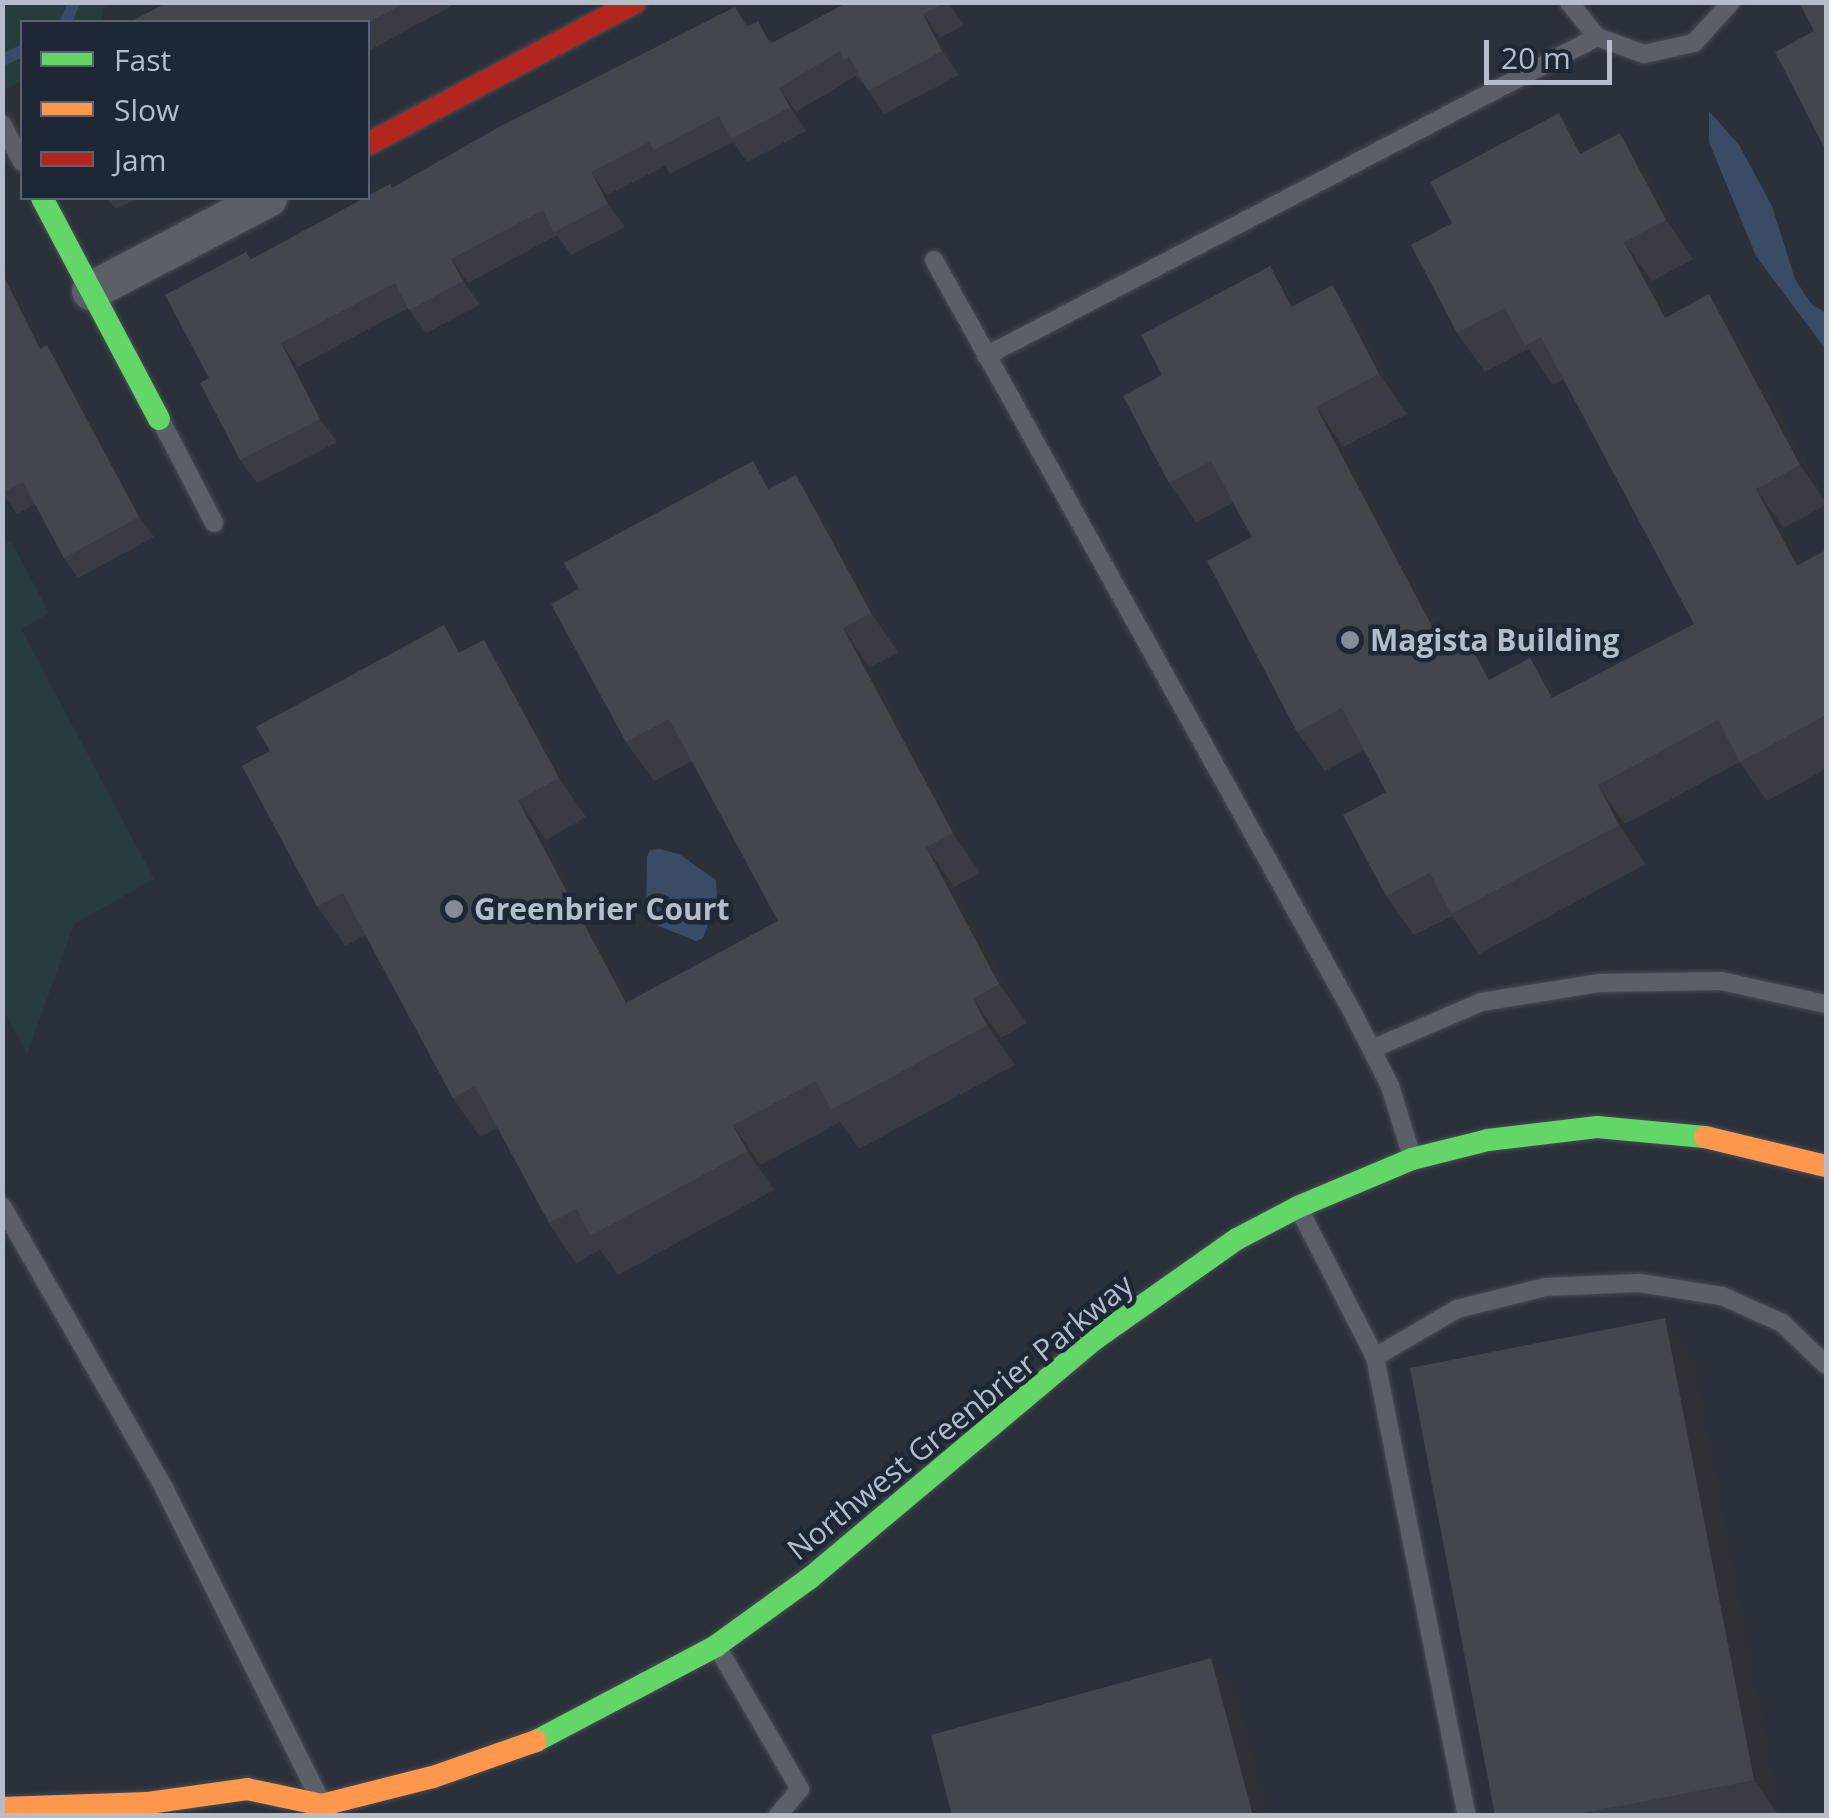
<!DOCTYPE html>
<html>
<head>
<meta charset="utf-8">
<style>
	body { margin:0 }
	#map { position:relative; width:1829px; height:1818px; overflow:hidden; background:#2b313a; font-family:"Open Sans",sans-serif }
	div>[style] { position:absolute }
	.green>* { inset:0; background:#283c40 }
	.water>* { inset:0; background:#394b65 }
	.stream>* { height:12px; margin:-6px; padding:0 6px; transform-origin:6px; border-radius:6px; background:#394b65 }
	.roads { filter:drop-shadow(0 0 2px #494d54) drop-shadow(0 0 2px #494d54) }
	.lane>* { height:18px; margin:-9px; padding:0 9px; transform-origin:9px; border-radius:9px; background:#5b6068 }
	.street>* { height:38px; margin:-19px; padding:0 19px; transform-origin:19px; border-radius:19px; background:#5b6068 }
	.fast>* { height:22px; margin:-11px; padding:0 11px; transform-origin:11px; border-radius:11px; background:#63d668 }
	.slow>* { height:22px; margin:-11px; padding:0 11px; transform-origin:11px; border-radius:11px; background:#ff974d }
	.jam>* { height:22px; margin:-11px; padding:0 11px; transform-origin:11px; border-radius:11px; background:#b3261e }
	.wall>* { inset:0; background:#393d43 }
	.shaded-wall>* { inset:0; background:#2e3237 }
	.building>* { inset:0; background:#42474e }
	.dots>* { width:28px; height:28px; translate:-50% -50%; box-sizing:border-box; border:5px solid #1e2735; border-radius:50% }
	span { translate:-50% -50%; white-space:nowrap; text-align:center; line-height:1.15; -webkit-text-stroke:9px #1e2735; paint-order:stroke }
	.poi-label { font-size:30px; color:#b5bdca; font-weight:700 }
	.left { translate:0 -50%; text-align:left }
	.street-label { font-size:30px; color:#b5bdca }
	.frame { position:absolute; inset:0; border:5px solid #b5bdca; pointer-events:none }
	.legend { position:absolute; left:20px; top:20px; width:350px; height:180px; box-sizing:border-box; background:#1e2735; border:2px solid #5a6371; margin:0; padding:12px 18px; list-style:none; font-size:30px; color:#b5bdca }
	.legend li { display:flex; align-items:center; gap:20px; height:50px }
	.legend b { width:50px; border:2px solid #5a6371 }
	.scale { position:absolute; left:1484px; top:40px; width:128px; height:45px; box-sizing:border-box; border:5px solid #b5bdca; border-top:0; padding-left:12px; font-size:30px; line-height:35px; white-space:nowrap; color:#b5bdca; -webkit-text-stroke:8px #1e2735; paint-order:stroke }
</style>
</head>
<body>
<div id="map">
	<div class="green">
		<i style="clip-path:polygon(3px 3px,113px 3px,102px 8px,103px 22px,22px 22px,22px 80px,3px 91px)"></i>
		<i style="clip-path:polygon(11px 541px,49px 613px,21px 629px,154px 879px,74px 924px,27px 1054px,2px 1008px,2px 545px)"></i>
	</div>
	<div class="water">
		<i style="clip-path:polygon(1709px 111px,1739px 145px,1772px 206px,1795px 279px,1812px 305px,1826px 312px,1826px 350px,1756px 256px,1709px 142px)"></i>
		<i style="clip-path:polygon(660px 849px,679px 854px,716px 880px,717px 899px,703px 938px,696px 941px,656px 925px,646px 913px,647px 857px,650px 850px)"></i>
	</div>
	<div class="stream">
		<i style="left:66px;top:22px;width:22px;rotate:-68deg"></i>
		<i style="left:4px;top:59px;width:20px;rotate:-24deg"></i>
	</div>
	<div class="roads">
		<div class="lane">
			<i style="left:1569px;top:2px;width:45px;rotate:51.3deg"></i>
			<i style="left:1597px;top:37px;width:50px;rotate:19.9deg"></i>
			<i style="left:1644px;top:54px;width:51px;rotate:-12.4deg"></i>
			<i style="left:1694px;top:43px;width:55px;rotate:-47.9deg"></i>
			<i style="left:2px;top:124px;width:43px;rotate:62.2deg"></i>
			<i style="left:934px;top:260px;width:864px;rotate:60.91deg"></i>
			<i style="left:1354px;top:1015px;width:80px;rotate:63.1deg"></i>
			<i style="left:1390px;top:1086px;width:71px;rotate:72.8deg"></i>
			<i style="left:986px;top:356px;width:689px;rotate:-27.57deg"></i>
			<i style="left:161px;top:421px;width:115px;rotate:62.5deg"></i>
			<i style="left:1372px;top:1049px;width:119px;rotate:-23.3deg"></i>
			<i style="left:1481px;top:1002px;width:121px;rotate:-9.1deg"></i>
			<i style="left:1600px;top:983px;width:121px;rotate:-0.9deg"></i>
			<i style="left:1721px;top:981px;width:107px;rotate:12.4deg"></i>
			<i style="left:2px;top:1206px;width:327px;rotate:60.1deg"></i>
			<i style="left:165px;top:1490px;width:342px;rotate:63.4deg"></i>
			<i style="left:1299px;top:1209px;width:166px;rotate:62.8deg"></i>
			<i style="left:1375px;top:1357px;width:468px;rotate:78.7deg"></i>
			<i style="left:1375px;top:1357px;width:95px;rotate:-30.3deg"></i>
			<i style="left:1457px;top:1309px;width:91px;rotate:-14deg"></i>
			<i style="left:1545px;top:1287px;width:94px;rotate:-2.4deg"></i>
			<i style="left:1639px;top:1283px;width:84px;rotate:8.9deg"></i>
			<i style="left:1722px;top:1296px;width:66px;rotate:24.2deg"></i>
			<i style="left:1782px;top:1323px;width:61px;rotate:43.7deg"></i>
			<i style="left:719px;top:1650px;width:161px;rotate:59.8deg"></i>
			<i style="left:800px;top:1789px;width:35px;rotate:130deg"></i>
		</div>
		<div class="street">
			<i style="left:91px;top:291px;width:200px;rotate:-27.7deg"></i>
		</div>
		<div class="fast">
			<i style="left:42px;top:198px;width:250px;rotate:62.1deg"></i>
			<i style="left:536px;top:1741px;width:204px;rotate:-27.8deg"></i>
			<i style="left:716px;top:1646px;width:116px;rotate:-35.9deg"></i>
			<i style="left:810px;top:1578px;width:372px;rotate:-40deg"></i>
			<i style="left:1095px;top:1339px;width:174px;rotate:-35.2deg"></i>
			<i style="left:1237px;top:1239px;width:69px;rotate:-27.7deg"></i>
			<i style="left:1298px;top:1207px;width:124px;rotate:-22.8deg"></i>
			<i style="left:1412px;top:1159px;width:78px;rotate:-14deg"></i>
			<i style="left:1488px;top:1140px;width:110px;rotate:-6.8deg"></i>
			<i style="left:1597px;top:1127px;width:108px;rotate:5.3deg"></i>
		</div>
		<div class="slow">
			<i style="left:1705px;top:1137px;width:124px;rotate:13.5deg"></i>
			<i style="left:2px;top:1808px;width:146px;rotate:-2deg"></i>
			<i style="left:148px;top:1803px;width:100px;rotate:-8deg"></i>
			<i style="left:247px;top:1789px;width:77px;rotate:12deg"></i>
			<i style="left:322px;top:1805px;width:114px;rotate:-14.2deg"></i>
			<i style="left:433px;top:1777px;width:109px;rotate:-19.3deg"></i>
		</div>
		<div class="jam">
			<i style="left:368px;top:144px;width:302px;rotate:-28deg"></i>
		</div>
	</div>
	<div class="wall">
		<i style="clip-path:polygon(168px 2px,459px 2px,368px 51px,368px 22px)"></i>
		<i style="clip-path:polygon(848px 2px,952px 2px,964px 25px,940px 38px,959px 75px,884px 114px,863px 82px,861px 83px,856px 76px,796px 112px,806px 131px,747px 162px,733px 142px,670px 174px,665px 166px,607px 195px,625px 227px,571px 255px,557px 235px,468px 283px,480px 305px,426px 333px,408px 308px,298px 367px,337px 442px,257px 483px,240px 460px,209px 378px,246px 252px,251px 259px,393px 188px,735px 7px,748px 26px,773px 43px)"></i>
		<i style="clip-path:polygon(1585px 151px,1647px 172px,1693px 259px,1652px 281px,1670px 316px,1709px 294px,1737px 333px,1826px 502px,1826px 505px,1783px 528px,1802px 563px,1826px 550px,1826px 769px,1767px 801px,1740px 762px,1625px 824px,1646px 864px,1479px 954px,1452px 916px,1414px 935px,1386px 896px,1386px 792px,1364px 750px,1325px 771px,1297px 732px,1252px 537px,1233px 503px,1196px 522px,1169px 483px,1270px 266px,1297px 305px,1360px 325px,1407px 414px,1343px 447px,1450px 649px,1494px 678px,1530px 658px,1557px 696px,1694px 624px,1564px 379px,1553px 385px,1528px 349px,1485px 372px,1457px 333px)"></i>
		<i style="clip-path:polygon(107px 198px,138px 198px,115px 209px)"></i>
		<i style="clip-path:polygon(43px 347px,62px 366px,154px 537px,78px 578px,64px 558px,35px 504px,17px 514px,2px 493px)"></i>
		<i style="clip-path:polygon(772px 488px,823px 514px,898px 652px,870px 668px,980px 873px,954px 887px,1027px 1023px,1001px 1038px,1015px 1065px,859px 1149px,840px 1122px,761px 1165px,774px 1190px,618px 1275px,600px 1250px,576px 1263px,549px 1223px,498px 1128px,480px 1137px,453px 1098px,365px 935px,345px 946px,317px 906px,270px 751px,444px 625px,462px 651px,484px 640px,511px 679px,586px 817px,546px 840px,631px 1000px,778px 921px,692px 761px,654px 781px,626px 742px)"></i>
		<i style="clip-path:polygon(1693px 1358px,1780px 1816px,1495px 1816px)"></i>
	</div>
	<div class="shaded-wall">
		<i style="clip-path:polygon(948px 2px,952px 2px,964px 25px)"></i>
		<i style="clip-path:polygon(923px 14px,940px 38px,959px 75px,942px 51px)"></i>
		<i style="clip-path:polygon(779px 88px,796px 112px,806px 131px,790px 107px)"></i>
		<i style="clip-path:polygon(1559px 113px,1586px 153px,1580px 154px)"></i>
		<i style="clip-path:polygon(1620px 133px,1647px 172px,1693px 259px,1666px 220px)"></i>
		<i style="clip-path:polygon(591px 172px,607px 195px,625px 227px,608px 204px)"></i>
		<i style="clip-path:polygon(1624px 242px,1652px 281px,1692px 358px,1665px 318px)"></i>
		<i style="clip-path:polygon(451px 259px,468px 283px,480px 305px,463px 281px)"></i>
		<i style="clip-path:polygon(2px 264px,54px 370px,40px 349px,2px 273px)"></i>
		<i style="clip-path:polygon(1270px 266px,1297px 306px,1291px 307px)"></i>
		<i style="clip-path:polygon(1333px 285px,1360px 325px,1407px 414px,1379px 374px)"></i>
		<i style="clip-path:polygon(1709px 294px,1737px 333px,1826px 503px,1800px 465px)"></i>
		<i style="clip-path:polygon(281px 343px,298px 367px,337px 442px,320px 419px)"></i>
		<i style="clip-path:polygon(47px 345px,62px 366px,154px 537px,139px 517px)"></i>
		<i style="clip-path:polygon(1316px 407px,1343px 447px,1473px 691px,1445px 651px)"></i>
		<i style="clip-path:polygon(753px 461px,780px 500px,768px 489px)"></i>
		<i style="clip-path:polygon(796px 475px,823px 514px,898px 652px,871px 613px)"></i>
		<i style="clip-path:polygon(1756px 489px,1783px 528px,1825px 605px,1797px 566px)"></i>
		<i style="clip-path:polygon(444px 625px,472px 664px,459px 653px)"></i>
		<i style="clip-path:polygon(843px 628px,870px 668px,980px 873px,953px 833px)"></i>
		<i style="clip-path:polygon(484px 640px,511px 679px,586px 817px,559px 778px)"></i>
		<i style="clip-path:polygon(1467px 640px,1495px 679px,1489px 680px)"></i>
		<i style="clip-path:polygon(1530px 658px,1558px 698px,1552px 698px)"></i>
		<i style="clip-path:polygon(1598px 785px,1625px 824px,1646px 864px,1619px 825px)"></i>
		<i style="clip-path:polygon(518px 800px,546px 840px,654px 1042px,626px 1003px)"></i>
		<i style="clip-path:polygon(926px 847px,954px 887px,1027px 1023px,999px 984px)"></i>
		<i style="clip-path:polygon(973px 999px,1001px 1038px,1015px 1065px,987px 1025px)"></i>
		<i style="clip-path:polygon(733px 1125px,761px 1165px,774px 1190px,747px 1151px)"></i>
		<i style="clip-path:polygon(1665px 1318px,1693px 1358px,1780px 1816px,1779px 1816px,1754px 1780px)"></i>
		<i style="clip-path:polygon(1211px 1658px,1238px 1697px,1270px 1816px,1253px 1816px)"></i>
	</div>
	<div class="building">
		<i style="clip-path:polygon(168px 2px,406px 2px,368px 23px,130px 22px)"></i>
		<i style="clip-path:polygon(848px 2px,946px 2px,923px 14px,942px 51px,868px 91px,849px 56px,844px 60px,840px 51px,779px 88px,790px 107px,731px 139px,719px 116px,654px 150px,649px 142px,591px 172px,608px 204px,554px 232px,543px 210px,451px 259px,463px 281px,409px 310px,395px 283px,281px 343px,320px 419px,240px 460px,200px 383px,209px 378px,165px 295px,246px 252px,250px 260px,390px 184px,392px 188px,499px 127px,735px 7px,746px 27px,758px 21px,770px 44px)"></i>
		<i style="clip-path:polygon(1799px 2px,1826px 2px,1826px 151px,1775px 52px,1814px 31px)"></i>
		<i style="clip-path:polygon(1559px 113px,1580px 154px,1620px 133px,1666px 220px,1624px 242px,1665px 318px,1709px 294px,1800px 465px,1756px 489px,1797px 566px,1826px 550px,1826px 715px,1740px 762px,1718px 720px,1598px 785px,1619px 825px,1451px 914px,1430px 873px,1386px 896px,1343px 815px,1386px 792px,1342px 708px,1297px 732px,1207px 561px,1252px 537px,1211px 461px,1169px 483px,1123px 396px,1162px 375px,1141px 335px,1270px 266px,1291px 307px,1333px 285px,1379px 374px,1316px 407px,1445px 651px,1467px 640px,1489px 680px,1530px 658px,1552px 698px,1694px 624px,1541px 337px,1525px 346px,1505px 308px,1457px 333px,1411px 245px,1452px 223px,1430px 182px)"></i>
		<i style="clip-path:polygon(2px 273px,40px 349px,47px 345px,139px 517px,64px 558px,23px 482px,2px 493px)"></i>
		<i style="clip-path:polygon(753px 461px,768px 489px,796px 475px,871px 613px,843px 628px,953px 833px,926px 847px,999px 984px,973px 999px,987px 1025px,831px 1110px,816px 1081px,733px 1125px,747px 1151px,590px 1236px,577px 1209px,549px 1223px,475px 1086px,453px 1098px,343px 893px,317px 906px,242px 766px,270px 751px,256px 727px,444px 625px,459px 653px,484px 640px,559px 778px,518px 800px,626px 1003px,778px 921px,669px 719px,626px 742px,551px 604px,579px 589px,564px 563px)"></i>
		<i style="clip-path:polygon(1665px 1318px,1754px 1780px,1568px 1816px,1495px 1816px,1410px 1368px)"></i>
		<i style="clip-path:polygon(1211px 1658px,1253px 1816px,952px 1816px,931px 1735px)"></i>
	</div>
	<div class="dots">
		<i style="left:1350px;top:640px;background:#858c98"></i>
		<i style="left:454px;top:909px;background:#858c98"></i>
	</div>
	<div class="poi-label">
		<span class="left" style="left:1370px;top:640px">Magista Building</span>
		<span class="left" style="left:474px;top:909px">Greenbrier Court</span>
	</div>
	<div class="street-label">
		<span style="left:960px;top:1417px;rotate:-39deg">Northwest Greenbrier Parkway</span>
	</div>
	<div class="frame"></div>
	<ul class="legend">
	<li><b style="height:12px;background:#63d668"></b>Fast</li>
	<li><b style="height:12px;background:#ff974d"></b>Slow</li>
	<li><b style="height:12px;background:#b3261e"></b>Jam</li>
	</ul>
	<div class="scale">20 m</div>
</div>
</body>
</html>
